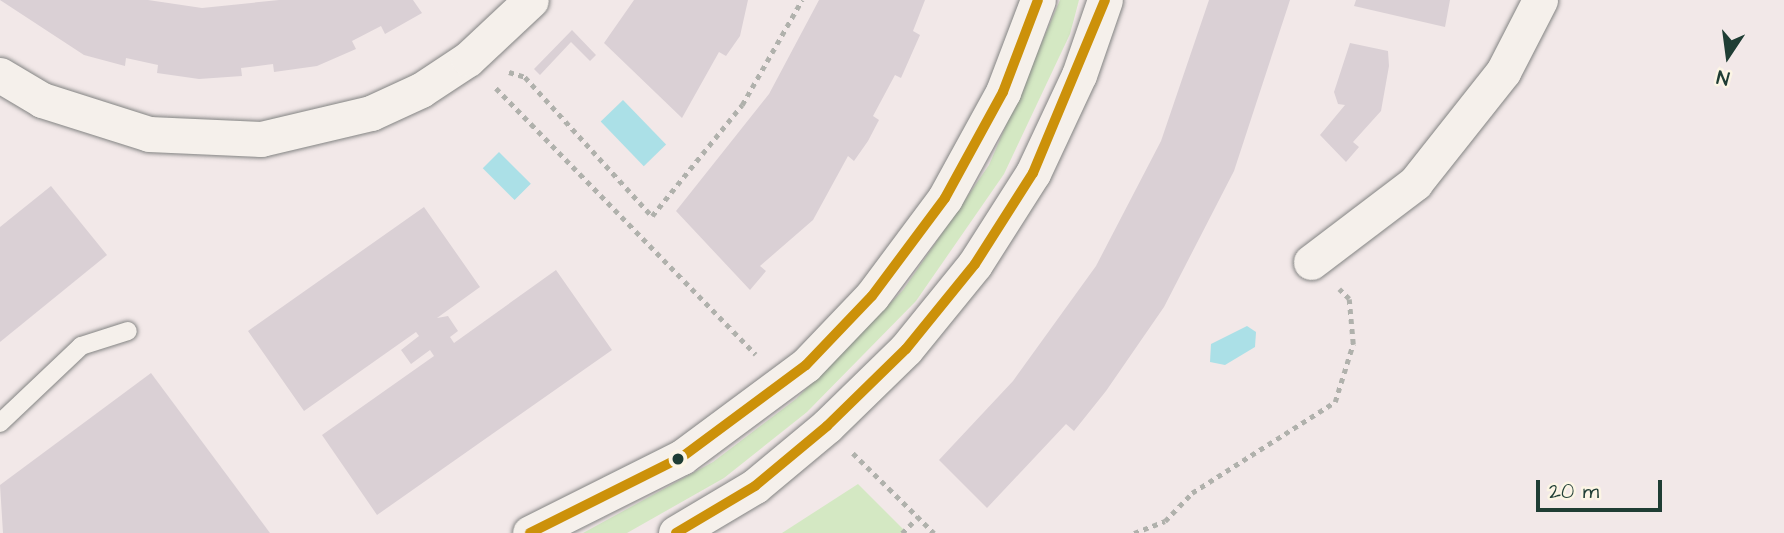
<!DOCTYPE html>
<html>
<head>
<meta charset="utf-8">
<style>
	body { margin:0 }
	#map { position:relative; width:1784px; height:533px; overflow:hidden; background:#f2e8e8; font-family:"Architects Daughter",sans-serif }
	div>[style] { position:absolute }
	.green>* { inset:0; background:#d4e8c3 }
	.water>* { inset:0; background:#abe0e7; transform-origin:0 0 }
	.building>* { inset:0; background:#dad0d5 }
	.path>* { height:4.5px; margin-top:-2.25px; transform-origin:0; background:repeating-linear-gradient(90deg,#b0b1ac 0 5px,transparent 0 10px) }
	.roads { filter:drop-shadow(0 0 2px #838483) drop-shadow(0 0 2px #838483) }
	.lane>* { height:18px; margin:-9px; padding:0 9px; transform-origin:9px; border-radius:9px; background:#f5f0eb }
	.street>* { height:35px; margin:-17.5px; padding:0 17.5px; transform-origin:17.5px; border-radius:17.5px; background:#f5f0eb }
	.bus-1>* { height:10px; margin:-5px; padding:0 5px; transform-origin:5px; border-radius:5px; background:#cc910a }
	.dots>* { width:19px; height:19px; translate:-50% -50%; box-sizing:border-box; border:4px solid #fcf5e5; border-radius:50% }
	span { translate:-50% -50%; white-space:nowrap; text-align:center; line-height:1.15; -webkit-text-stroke:6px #fcf5e5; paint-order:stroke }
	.north { position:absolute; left:1693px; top:21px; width:70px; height:70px; -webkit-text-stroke:5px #fcf5e5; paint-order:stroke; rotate:193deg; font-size:19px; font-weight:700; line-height:28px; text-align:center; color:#1f3d34 }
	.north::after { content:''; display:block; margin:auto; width:24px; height:32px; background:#1f3d34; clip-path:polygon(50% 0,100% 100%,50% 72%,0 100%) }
	.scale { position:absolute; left:1536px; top:480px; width:126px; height:32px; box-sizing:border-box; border:4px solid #1f3d34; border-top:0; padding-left:9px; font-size:21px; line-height:24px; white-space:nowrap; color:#1f3d34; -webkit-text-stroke:5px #fcf5e5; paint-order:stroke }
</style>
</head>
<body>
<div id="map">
	<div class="green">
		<i style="clip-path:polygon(1060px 0,1079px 0,1070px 34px,1004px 174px,916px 301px,807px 412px,724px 478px,627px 533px,583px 533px,713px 462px,796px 399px,903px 290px,989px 165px)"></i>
		<i style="clip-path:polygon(858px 484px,907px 533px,782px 533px)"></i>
	</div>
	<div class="water">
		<i style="left:623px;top:100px;width:62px;height:31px;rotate:46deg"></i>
		<i style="left:499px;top:152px;width:45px;height:23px;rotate:45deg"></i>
		<i style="clip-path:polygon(1247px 326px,1256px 332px,1255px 347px,1225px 365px,1210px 362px,1211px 344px)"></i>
	</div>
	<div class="building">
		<i style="clip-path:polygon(0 0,148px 0,202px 8px,279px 0,413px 0,422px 13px,385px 34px,381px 26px,352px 41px,356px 49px,317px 66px,274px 72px,273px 64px,241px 68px,242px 76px,199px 79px,157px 73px,158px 65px,126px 58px,125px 66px,84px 55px)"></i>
		<i style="clip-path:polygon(634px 0,748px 0,740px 36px,726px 56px,719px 52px,682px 118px,604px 43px)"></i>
		<i style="clip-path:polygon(819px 0,925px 0,913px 31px,920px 35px,901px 78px,895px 75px,873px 116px,879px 120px,868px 141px,854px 161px,848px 156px,813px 220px,760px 266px,766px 271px,750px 290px,676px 211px,769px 94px)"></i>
		<i style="clip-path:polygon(1209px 0,1290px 0,1234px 171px,1164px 307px,1106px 391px,1074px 431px,1066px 424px,987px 508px,939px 460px,1013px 381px,1096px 266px,1161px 141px)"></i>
		<i style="clip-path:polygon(1356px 0,1450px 0,1445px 27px,1354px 6px)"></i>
		<i style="clip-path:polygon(572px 30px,596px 55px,590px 61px,571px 42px,540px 75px,534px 69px)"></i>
		<i style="clip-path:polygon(1350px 43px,1388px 51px,1389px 66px,1381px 111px,1353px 142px,1359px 147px,1346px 162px,1320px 135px,1345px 105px,1338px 104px,1334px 92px)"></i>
		<i style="clip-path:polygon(51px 186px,107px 255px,0 342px,0 227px)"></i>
		<i style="clip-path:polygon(424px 207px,480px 287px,437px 318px,448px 316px,458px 331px,450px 337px,454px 343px,556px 270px,612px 350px,377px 515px,322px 435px,434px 356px,430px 350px,411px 364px,401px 350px,419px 336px,416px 332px,304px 411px,248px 331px)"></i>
		<i style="clip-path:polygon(151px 373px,270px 533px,3px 533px,0 485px)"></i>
	</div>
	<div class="path">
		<i style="left:509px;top:72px;width:17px;rotate:17deg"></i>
		<i style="left:525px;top:77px;width:188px;rotate:47.6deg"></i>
		<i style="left:652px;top:216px;width:143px;rotate:-51deg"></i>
		<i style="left:742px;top:105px;width:121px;rotate:-60.3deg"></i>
		<i style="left:496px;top:88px;width:372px;rotate:45.7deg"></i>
		<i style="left:853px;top:453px;width:114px;rotate:44.6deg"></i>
		<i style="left:902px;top:533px;width:23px;rotate:-45deg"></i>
		<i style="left:1134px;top:533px;width:33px;rotate:-21deg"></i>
		<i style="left:1165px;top:521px;width:39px;rotate:-46deg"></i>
		<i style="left:1192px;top:493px;width:169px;rotate:-32.5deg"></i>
		<i style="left:1335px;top:402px;width:61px;rotate:-72.8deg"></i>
		<i style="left:1353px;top:344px;width:45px;rotate:-95.1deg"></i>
		<i style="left:1349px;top:299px;width:14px;rotate:-135deg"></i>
	</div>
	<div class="roads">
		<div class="lane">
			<i style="left:0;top:423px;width:112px;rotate:-43.5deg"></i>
			<i style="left:81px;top:346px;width:49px;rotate:-17.7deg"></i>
		</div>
		<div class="street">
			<i style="left:0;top:75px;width:49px;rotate:30.8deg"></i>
			<i style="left:42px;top:100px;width:112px;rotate:17.6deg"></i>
			<i style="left:149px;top:134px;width:112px;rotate:2.6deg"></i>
			<i style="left:261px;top:139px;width:113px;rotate:-13.3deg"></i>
			<i style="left:371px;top:113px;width:55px;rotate:-24.7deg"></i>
			<i style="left:421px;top:90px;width:56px;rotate:-33.4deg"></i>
			<i style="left:468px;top:59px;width:86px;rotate:-43.1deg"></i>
			<i style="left:1311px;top:262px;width:131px;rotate:-37.2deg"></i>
			<i style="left:1415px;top:183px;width:142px;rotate:-51.6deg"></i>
			<i style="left:1503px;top:72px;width:81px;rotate:-62.8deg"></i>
			<i style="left:530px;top:533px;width:170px;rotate:-26.6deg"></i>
			<i style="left:682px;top:457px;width:154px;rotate:-36.6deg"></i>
			<i style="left:806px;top:365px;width:95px;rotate:-46.3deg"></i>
			<i style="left:872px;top:296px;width:122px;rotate:-53.3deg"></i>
			<i style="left:945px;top:198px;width:121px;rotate:-61.3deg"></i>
			<i style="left:1003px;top:92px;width:98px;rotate:-69.2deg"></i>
			<i style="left:676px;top:533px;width:92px;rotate:-30.7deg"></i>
			<i style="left:755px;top:486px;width:94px;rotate:-39.8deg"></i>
			<i style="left:827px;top:426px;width:110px;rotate:-44.3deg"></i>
			<i style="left:906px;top:349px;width:109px;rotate:-50.9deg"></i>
			<i style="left:975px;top:264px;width:108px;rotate:-57.5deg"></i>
			<i style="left:1033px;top:173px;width:108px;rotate:-64.9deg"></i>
			<i style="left:1079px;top:75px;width:79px;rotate:-70.9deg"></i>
		</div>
	</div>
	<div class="bus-1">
		<i style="left:530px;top:533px;width:170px;rotate:-26.6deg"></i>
		<i style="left:682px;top:457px;width:154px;rotate:-36.6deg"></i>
		<i style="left:806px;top:365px;width:95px;rotate:-46.3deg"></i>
		<i style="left:872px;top:296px;width:122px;rotate:-53.3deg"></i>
		<i style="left:945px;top:198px;width:121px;rotate:-61.3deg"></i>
		<i style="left:1003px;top:92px;width:98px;rotate:-69.2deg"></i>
		<i style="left:676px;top:533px;width:92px;rotate:-30.7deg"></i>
		<i style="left:755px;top:486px;width:94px;rotate:-39.8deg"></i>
		<i style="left:827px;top:426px;width:110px;rotate:-44.3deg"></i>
		<i style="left:906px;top:349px;width:109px;rotate:-50.9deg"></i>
		<i style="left:975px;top:264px;width:108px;rotate:-57.5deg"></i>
		<i style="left:1033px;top:173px;width:187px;rotate:-67.4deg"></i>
	</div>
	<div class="dots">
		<i style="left:678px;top:459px;background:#1f3d34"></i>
	</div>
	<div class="north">N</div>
	<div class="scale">20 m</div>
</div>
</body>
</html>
